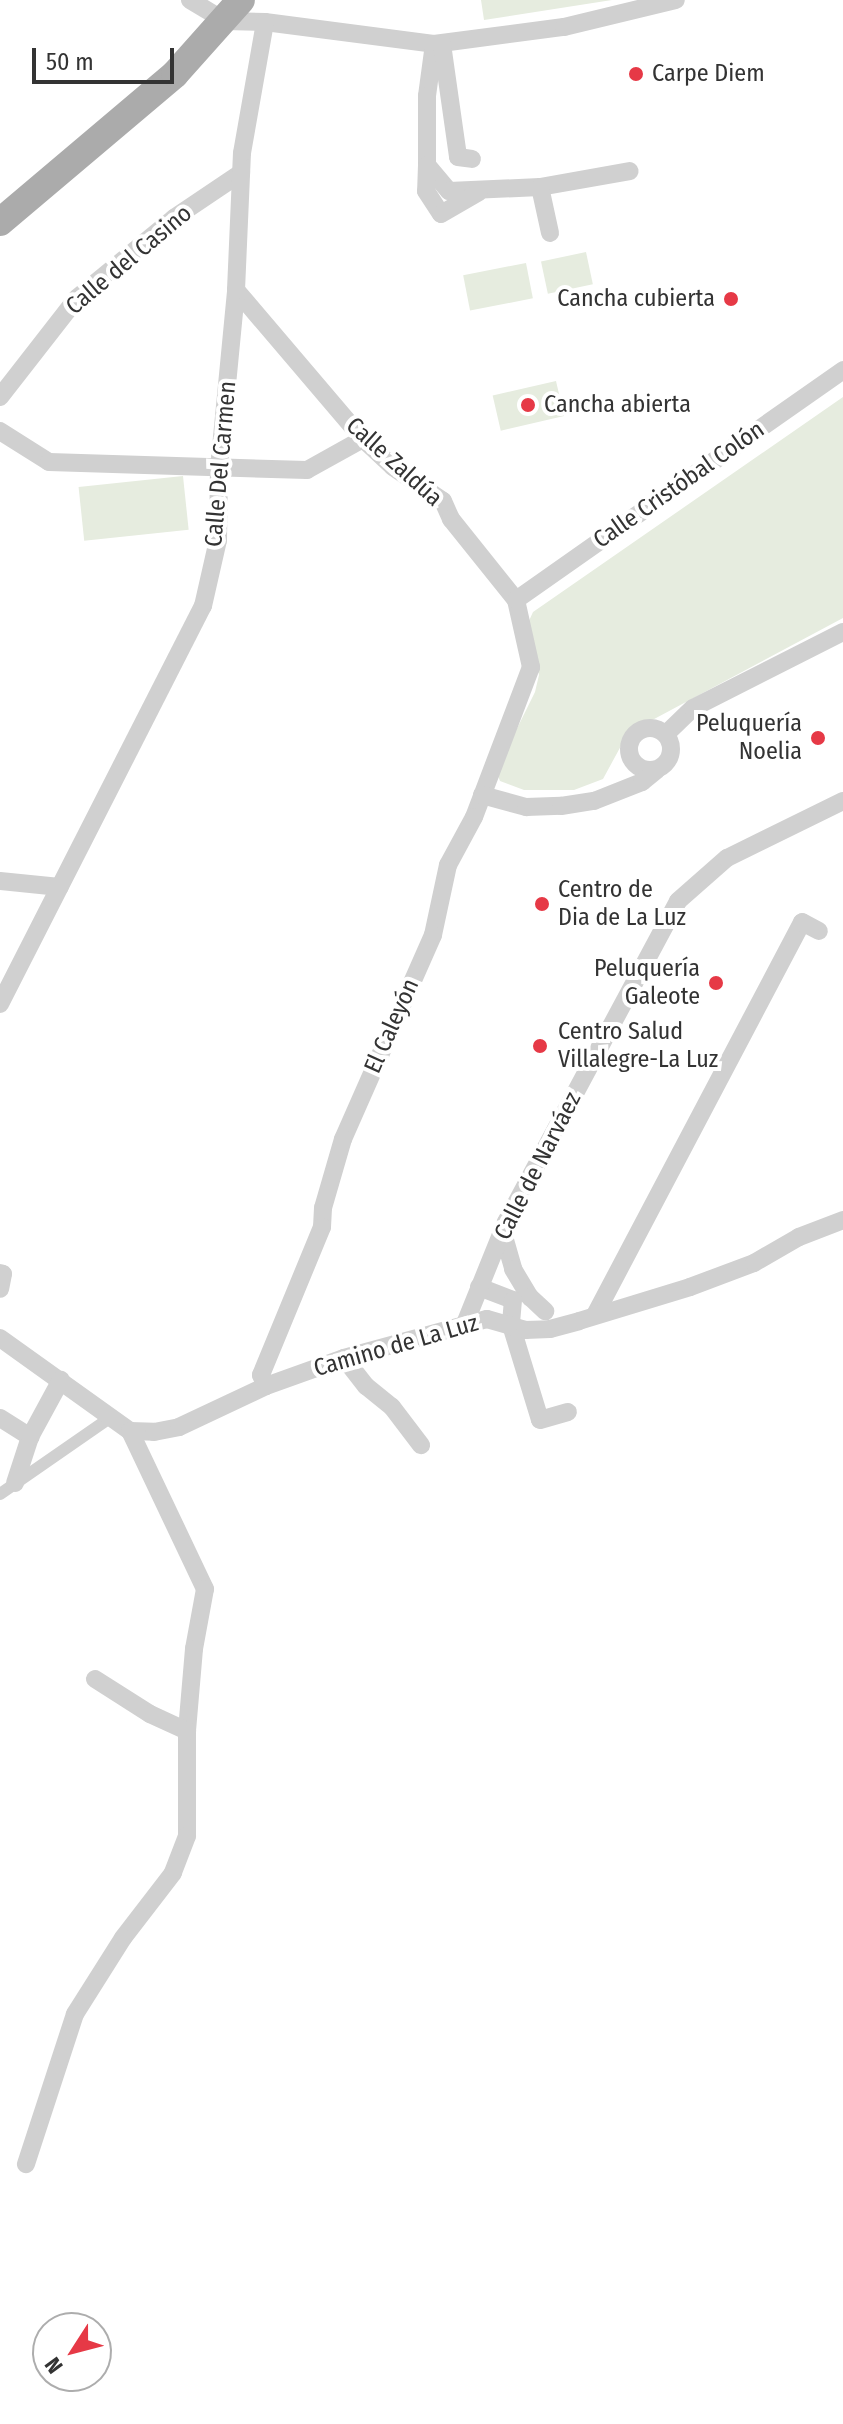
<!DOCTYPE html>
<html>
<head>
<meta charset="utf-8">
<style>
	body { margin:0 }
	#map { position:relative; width:843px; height:2424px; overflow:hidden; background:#fff; font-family:"Fira Sans Condensed",sans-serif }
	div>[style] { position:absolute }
	.green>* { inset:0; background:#e6ecdf; transform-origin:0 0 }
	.pedestrian>* { height:12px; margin:-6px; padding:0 6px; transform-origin:6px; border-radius:6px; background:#d0d0d0 }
	.minor>* { height:18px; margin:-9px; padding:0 9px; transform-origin:9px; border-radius:9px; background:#d0d0d0 }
	.minor>.ring { margin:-9px; padding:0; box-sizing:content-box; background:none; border:18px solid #d0d0d0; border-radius:50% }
	.primary>* { height:28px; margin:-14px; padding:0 14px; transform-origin:14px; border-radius:14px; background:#ababab }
	.dots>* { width:22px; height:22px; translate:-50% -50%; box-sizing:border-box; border:4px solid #fff; border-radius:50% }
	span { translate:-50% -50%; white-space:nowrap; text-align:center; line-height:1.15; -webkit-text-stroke:8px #fff; paint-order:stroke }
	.poi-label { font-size:24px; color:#333 }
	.left { translate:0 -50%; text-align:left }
	.right { translate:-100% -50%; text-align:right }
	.street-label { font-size:24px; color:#333 }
	.north { position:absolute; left:32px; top:2312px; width:80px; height:80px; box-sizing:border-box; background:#fff; border:2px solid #adadad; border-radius:50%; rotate:234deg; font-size:22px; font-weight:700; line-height:32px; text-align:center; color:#333 }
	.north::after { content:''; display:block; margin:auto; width:28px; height:36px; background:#e63946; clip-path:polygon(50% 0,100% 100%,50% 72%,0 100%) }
	.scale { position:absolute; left:32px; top:48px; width:142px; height:36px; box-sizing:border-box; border:4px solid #333; border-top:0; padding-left:10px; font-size:24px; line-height:28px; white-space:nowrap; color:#333; -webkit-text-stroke:6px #fff; paint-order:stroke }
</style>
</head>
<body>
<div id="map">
	<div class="green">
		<i style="clip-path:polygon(481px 0,612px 0,484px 20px)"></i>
		<i style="left:586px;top:252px;width:33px;height:46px;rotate:78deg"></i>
		<i style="left:526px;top:263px;width:36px;height:64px;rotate:79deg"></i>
		<i style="left:556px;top:381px;width:36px;height:65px;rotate:77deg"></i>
		<i style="clip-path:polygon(843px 397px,843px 618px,628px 733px,603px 779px,574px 790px,524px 790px,500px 781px,496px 771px,535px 692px,539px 675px,528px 623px,533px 612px)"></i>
		<i style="left:183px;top:476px;width:54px;height:105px;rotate:84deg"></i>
	</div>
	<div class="pedestrian">
		<i style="left:0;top:1494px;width:135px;rotate:-34.7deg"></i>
	</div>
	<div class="minor">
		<i style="left:190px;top:0;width:41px;rotate:31deg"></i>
		<i style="left:225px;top:21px;width:40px;rotate:1.4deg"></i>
		<i style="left:265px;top:22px;width:170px;rotate:7.4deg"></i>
		<i style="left:434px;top:44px;width:131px;rotate:-7.5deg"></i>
		<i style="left:564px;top:27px;width:115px;rotate:-13.6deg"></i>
		<i style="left:434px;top:44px;width:52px;rotate:97.7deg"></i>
		<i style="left:427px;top:96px;width:69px;rotate:90deg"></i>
		<i style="left:427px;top:165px;width:34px;rotate:50deg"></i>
		<i style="left:449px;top:191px;width:91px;rotate:-2.5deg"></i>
		<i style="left:540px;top:187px;width:91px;rotate:-10.1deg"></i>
		<i style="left:442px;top:44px;width:114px;rotate:81.9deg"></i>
		<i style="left:458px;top:157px;width:14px;rotate:8deg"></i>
		<i style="left:427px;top:165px;width:26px;rotate:92deg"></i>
		<i style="left:426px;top:191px;width:27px;rotate:57deg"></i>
		<i style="left:441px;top:214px;width:44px;rotate:-30.1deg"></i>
		<i style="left:540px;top:187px;width:47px;rotate:77.7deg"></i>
		<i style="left:236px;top:290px;width:196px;rotate:49.6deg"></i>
		<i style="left:363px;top:439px;width:41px;rotate:43deg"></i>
		<i style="left:393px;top:467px;width:60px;rotate:34.2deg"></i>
		<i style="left:443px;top:501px;width:20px;rotate:66deg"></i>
		<i style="left:451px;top:519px;width:104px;rotate:51.3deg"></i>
		<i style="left:516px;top:600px;width:69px;rotate:77.4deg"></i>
		<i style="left:531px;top:667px;width:160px;rotate:110.8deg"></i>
		<i style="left:474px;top:817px;width:55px;rotate:118.4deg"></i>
		<i style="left:448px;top:865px;width:72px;rotate:102.1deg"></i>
		<i style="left:433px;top:935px;width:223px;rotate:113.8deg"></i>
		<i style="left:343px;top:1139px;width:72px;rotate:106.2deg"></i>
		<i style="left:323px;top:1208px;width:19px;rotate:93deg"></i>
		<i style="left:322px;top:1227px;width:160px;rotate:112.4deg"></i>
		<i style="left:261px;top:1375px;width:12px;rotate:66deg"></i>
		<i style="left:0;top:397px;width:125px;rotate:-52.1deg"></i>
		<i style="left:77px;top:298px;width:126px;rotate:-39.5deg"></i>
		<i style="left:174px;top:218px;width:81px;rotate:-33.9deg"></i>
		<i style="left:0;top:431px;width:58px;rotate:32.3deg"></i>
		<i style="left:49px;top:462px;width:258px;rotate:1.8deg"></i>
		<i style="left:307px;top:470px;width:64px;rotate:-29deg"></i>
		<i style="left:516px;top:600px;width:400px;rotate:-35.1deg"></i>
		<i class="ring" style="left:629px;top:728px;width:24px;height:24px"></i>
		<i style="left:666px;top:734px;width:37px;rotate:-44deg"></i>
		<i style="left:693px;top:708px;width:168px;rotate:-26.9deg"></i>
		<i style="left:482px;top:795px;width:46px;rotate:15.3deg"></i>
		<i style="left:526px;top:807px;width:35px;rotate:-2deg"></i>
		<i style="left:561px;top:806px;width:33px;rotate:-9deg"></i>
		<i style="left:594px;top:801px;width:52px;rotate:-21.6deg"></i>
		<i style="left:642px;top:782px;width:19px;rotate:-39deg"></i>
		<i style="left:0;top:881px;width:60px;rotate:5.7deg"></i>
		<i style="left:0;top:1004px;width:447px;rotate:-63deg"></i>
		<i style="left:203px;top:606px;width:68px;rotate:-77.2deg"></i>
		<i style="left:218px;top:540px;width:72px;rotate:-89.2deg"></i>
		<i style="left:219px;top:468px;width:179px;rotate:-84.5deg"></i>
		<i style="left:236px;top:290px;width:137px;rotate:-87.5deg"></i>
		<i style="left:242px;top:153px;width:133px;rotate:-80deg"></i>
		<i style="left:503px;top:1233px;width:37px;rotate:74deg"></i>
		<i style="left:513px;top:1269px;width:33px;rotate:59deg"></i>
		<i style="left:530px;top:1297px;width:21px;rotate:43deg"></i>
		<i style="left:0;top:1273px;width:3px;rotate:18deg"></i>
		<i style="left:3px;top:1274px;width:15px;rotate:101deg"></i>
		<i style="left:479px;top:1287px;width:36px;rotate:21deg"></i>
		<i style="left:513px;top:1300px;width:25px;rotate:95deg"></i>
		<i style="left:511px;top:1325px;width:99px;rotate:73deg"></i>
		<i style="left:540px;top:1420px;width:29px;rotate:-16deg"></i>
		<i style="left:595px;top:1315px;width:444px;rotate:-62.2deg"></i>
		<i style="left:802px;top:922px;width:19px;rotate:28deg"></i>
		<i style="left:464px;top:1326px;width:112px;rotate:-68deg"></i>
		<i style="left:506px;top:1222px;width:364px;rotate:-61.8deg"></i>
		<i style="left:678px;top:901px;width:65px;rotate:-41.3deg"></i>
		<i style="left:727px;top:858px;width:129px;rotate:-26.2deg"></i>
		<i style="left:0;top:1338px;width:160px;rotate:35.6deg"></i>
		<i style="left:130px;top:1431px;width:175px;rotate:64.6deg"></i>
		<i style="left:205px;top:1589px;width:61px;rotate:100.4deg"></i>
		<i style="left:194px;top:1649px;width:82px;rotate:94.9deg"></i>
		<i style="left:187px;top:1731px;width:105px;rotate:90deg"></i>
		<i style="left:187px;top:1836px;width:40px;rotate:111deg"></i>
		<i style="left:173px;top:1873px;width:82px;rotate:127.6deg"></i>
		<i style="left:123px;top:1938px;width:90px;rotate:122.3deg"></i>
		<i style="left:75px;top:2014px;width:158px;rotate:108.1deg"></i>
		<i style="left:344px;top:1358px;width:36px;rotate:52deg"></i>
		<i style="left:366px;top:1386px;width:33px;rotate:39deg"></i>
		<i style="left:392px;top:1407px;width:48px;rotate:52.7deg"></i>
		<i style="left:0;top:1418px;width:36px;rotate:32deg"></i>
		<i style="left:130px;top:1431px;width:24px;rotate:2deg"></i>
		<i style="left:154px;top:1432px;width:25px;rotate:-11deg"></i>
		<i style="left:179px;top:1427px;width:96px;rotate:-25.2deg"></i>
		<i style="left:266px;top:1386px;width:83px;rotate:-19.7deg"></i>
		<i style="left:344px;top:1358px;width:148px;rotate:-15.3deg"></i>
		<i style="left:487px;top:1319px;width:40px;rotate:16deg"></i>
		<i style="left:525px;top:1330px;width:25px;rotate:-2deg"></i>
		<i style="left:550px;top:1329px;width:30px;rotate:-15deg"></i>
		<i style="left:579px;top:1321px;width:116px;rotate:-17deg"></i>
		<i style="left:690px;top:1287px;width:68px;rotate:-20.6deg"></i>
		<i style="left:754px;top:1263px;width:52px;rotate:-30deg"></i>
		<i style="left:799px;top:1237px;width:47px;rotate:-21.1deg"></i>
		<i style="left:15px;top:1483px;width:48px;rotate:-71.9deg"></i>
		<i style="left:30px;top:1437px;width:65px;rotate:-61.5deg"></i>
		<i style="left:95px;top:1679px;width:65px;rotate:32.5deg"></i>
		<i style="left:150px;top:1714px;width:41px;rotate:24.7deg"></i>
	</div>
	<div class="primary">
		<i style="left:0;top:222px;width:229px;rotate:-40.2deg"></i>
		<i style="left:175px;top:74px;width:99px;rotate:-48.3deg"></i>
	</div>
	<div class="dots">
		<i style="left:636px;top:74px;background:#e63946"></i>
		<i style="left:731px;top:299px;background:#e63946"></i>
		<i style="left:528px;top:405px;background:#e63946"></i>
		<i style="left:818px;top:738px;background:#e63946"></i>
		<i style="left:542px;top:904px;background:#e63946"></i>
		<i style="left:716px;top:983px;background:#e63946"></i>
		<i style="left:540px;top:1046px;background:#e63946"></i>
	</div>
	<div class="poi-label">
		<span class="left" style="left:652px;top:74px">Carpe Diem</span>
		<span class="right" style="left:715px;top:299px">Cancha cubierta</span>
		<span class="left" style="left:544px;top:405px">Cancha abierta</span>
		<span class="right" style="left:802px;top:738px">Peluquería<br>Noelia</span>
		<span class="left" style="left:558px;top:904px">Centro de<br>Dia de La Luz</span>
		<span class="right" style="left:700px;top:983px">Peluquería<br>Galeote</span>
		<span class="left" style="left:558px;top:1046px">Centro Salud<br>Villalegre-La Luz</span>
	</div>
	<div class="street-label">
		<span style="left:129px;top:260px;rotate:-40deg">Calle del Casino</span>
		<span style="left:394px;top:462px;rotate:42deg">Calle Zaldúa</span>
		<span style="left:221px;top:464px;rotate:-85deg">Calle Del Carmen</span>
		<span style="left:679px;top:485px;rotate:-35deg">Calle Cristóbal Colón</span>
		<span style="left:392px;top:1026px;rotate:-66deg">El Caleyón</span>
		<span style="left:538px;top:1166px;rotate:-63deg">Calle de Narváez</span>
		<span style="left:396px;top:1346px;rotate:-16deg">Camino de La Luz</span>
	</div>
	<div class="north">N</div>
	<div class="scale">50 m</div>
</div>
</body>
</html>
